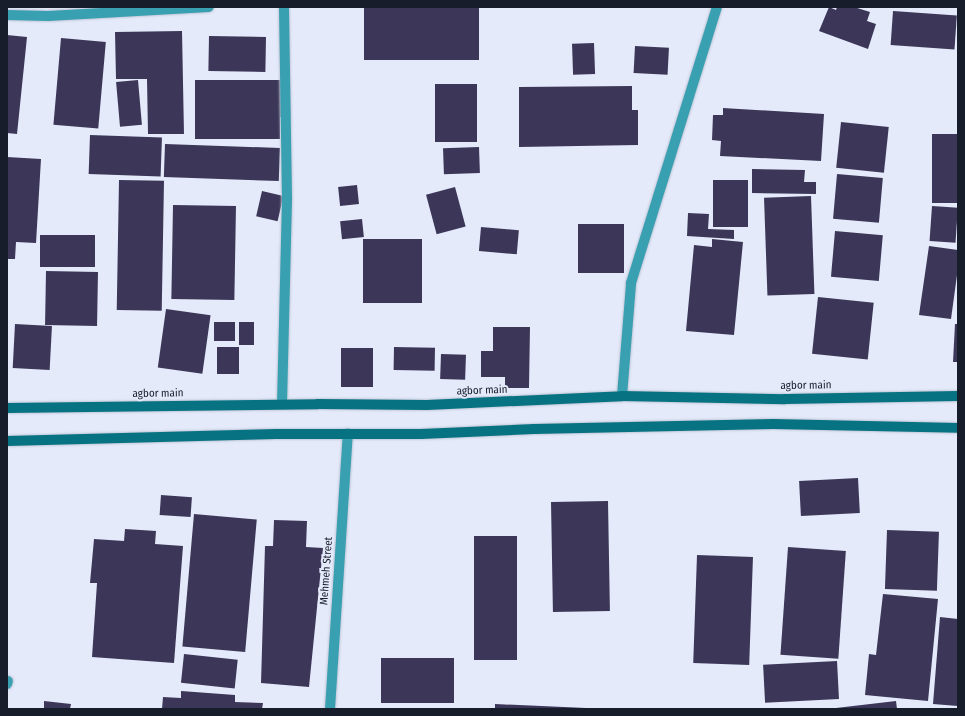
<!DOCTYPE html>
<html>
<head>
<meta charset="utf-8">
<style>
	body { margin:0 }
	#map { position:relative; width:965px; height:716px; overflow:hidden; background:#e4eafa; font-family:"Fira Sans Condensed",sans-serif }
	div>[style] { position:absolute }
	.building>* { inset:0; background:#3c3758; transform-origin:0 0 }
	.roads { filter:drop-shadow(0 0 1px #bfc5d5) drop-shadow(0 0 1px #bfc5d5) }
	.street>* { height:10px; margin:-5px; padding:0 5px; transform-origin:5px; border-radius:5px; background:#39a0b1 }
	.secondary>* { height:10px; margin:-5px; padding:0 5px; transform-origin:5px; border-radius:5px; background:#077382 }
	span { translate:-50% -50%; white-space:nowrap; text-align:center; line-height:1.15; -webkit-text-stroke:4px #e4eafa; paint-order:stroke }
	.street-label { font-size:11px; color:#181d2b }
	.frame { position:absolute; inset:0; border:8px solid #181d2b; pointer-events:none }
</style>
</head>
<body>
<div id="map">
	<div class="building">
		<i style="clip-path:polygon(829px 7px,836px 10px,837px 7px,854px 7px,870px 12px,867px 21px,876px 24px,868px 49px,819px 31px)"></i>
		<i style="left:479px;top:8px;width:52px;height:115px;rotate:90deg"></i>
		<i style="left:893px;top:11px;width:64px;height:34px;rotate:4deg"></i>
		<i style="clip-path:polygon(182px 31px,184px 134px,148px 134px,147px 79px,116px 79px,115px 32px)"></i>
		<i style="clip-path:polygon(7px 35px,27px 37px,17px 134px,7px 133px)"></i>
		<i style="left:209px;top:36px;width:57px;height:35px;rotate:1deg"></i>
		<i style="left:61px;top:38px;width:45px;height:87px;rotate:5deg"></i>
		<i style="left:594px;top:43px;width:31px;height:22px;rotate:88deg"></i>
		<i style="left:635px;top:46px;width:34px;height:27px;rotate:3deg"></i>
		<i style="left:138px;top:80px;width:45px;height:22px;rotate:85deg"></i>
		<i style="clip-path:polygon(195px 80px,283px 80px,282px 117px,280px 117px,280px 139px,195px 139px)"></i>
		<i style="left:477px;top:84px;width:58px;height:42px;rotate:90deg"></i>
		<i style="clip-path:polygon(632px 86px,632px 110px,638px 110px,638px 145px,519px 147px,519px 87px)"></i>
		<i style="clip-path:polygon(723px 108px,824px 114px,821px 161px,720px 156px,721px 141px,712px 140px,713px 115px,723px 115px)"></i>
		<i style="left:841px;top:122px;width:48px;height:46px;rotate:6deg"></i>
		<i style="left:932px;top:134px;width:26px;height:69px"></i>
		<i style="left:90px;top:135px;width:72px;height:39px;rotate:2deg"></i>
		<i style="left:165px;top:144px;width:115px;height:33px;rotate:2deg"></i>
		<i style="left:479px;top:147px;width:26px;height:36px;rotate:88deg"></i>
		<i style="clip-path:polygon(7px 157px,41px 159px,36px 243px,16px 242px,15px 259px,7px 259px)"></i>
		<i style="clip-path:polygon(752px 169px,805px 170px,804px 182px,816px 182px,816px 194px,752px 193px)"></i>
		<i style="left:837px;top:174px;width:46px;height:45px;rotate:5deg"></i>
		<i style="left:119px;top:180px;width:45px;height:130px;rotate:1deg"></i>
		<i style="left:748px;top:180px;width:47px;height:35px;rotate:90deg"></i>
		<i style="left:357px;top:185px;width:19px;height:19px;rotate:84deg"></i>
		<i style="left:455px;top:187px;width:41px;height:30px;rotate:75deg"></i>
		<i style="left:262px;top:191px;width:22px;height:26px;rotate:13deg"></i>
		<i style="left:811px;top:196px;width:98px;height:47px;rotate:88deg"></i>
		<i style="left:173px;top:205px;width:63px;height:94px;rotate:1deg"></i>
		<i style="left:932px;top:206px;width:26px;height:35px;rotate:4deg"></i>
		<i style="clip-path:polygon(688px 213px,709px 214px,708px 229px,734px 230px,734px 239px,687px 236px)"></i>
		<i style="left:362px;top:219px;width:18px;height:22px;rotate:84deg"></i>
		<i style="left:578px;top:224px;width:46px;height:49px"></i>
		<i style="left:481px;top:227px;width:38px;height:24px;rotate:5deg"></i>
		<i style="left:835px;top:231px;width:48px;height:46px;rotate:5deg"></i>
		<i style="left:40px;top:235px;width:55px;height:32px"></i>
		<i style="left:363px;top:239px;width:59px;height:64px"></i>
		<i style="clip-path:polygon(712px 239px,743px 242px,734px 335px,686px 331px,694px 245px,712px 247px)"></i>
		<i style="clip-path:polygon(929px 246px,958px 250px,958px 268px,951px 319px,919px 315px)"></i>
		<i style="left:46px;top:271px;width:52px;height:54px;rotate:1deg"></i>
		<i style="left:818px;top:297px;width:56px;height:57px;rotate:6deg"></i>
		<i style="left:166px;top:309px;width:45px;height:59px;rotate:8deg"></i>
		<i style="left:235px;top:322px;width:19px;height:21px;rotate:90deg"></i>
		<i style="left:239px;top:322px;width:15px;height:23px"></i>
		<i style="left:15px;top:324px;width:37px;height:44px;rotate:3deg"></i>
		<i style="clip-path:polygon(955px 324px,958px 324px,958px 362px,953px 362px)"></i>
		<i style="clip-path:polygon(493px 327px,530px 327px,529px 388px,505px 388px,505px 377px,481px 377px,481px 351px,493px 351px)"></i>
		<i style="left:217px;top:347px;width:22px;height:27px"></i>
		<i style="left:394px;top:347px;width:41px;height:23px;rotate:1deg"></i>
		<i style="left:341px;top:348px;width:32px;height:39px"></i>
		<i style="left:441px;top:354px;width:25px;height:25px;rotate:2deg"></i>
		<i style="left:858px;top:478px;width:35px;height:59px;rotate:87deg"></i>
		<i style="left:161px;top:495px;width:31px;height:20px;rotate:4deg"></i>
		<i style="left:608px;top:501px;width:110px;height:57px;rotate:89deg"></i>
		<i style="left:194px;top:514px;width:63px;height:133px;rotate:5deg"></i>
		<i style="clip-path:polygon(274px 520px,307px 521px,306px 547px,323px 548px,309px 687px,261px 683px,265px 546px,273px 546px)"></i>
		<i style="clip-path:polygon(125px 529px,156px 531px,155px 544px,183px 546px,174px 663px,92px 657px,97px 583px,90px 583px,94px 539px,124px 541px)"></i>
		<i style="left:887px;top:530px;width:52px;height:59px;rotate:2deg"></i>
		<i style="left:474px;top:536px;width:43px;height:124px"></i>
		<i style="left:788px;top:547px;width:58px;height:108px;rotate:4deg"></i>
		<i style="left:697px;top:555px;width:56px;height:108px;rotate:2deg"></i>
		<i style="clip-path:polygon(883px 594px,938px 599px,928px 701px,865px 695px,869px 654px,876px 655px)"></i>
		<i style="clip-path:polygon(940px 617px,958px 619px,958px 706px,933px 704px)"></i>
		<i style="left:184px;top:654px;width:54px;height:29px;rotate:6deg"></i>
		<i style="left:381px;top:658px;width:73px;height:45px"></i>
		<i style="left:837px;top:661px;width:38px;height:74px;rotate:87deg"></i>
		<i style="clip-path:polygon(181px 691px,235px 695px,235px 702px,263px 703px,262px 709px,162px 709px,163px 697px,181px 698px)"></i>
		<i style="clip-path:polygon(44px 701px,71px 704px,70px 709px,44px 709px)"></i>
		<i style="clip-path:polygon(896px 701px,897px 709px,836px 709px,836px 708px)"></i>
		<i style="clip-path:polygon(495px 704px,586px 708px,586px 709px,495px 709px)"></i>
	</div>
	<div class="roads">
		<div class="street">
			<i style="left:7px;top:15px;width:41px;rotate:1.4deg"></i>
			<i style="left:48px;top:16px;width:161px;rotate:-3.2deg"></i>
			<i style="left:622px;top:396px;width:113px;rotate:-85.4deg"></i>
			<i style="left:631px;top:283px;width:289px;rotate:-72.7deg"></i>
			<i style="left:282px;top:404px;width:205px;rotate:-88.6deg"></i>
			<i style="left:287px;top:199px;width:192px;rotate:-90.9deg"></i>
			<i style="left:7px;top:684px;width:3px;rotate:-72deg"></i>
			<i style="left:330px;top:709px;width:276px;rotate:-86.3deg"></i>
		</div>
		<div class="secondary">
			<i style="left:7px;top:408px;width:311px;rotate:-0.7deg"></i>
			<i style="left:318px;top:404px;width:109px;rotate:0.5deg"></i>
			<i style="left:427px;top:405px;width:195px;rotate:-2.6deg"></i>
			<i style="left:622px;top:396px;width:163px;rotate:1.1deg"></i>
			<i style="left:785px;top:399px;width:173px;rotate:-1deg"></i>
			<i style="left:7px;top:441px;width:269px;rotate:-1.5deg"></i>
			<i style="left:276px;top:434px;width:145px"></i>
			<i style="left:421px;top:434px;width:113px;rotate:-2.5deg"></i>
			<i style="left:534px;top:429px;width:239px;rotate:-1.2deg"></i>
			<i style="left:773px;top:424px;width:185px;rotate:1.2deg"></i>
		</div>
	</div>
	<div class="street-label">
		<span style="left:806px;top:386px;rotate:-1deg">agbor main</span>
		<span style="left:482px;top:391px;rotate:-2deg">agbor main</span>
		<span style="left:158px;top:394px;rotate:-1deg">agbor main</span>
		<span style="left:327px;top:571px;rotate:-86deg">Mehmeh Street</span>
	</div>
	<div class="frame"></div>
</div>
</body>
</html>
